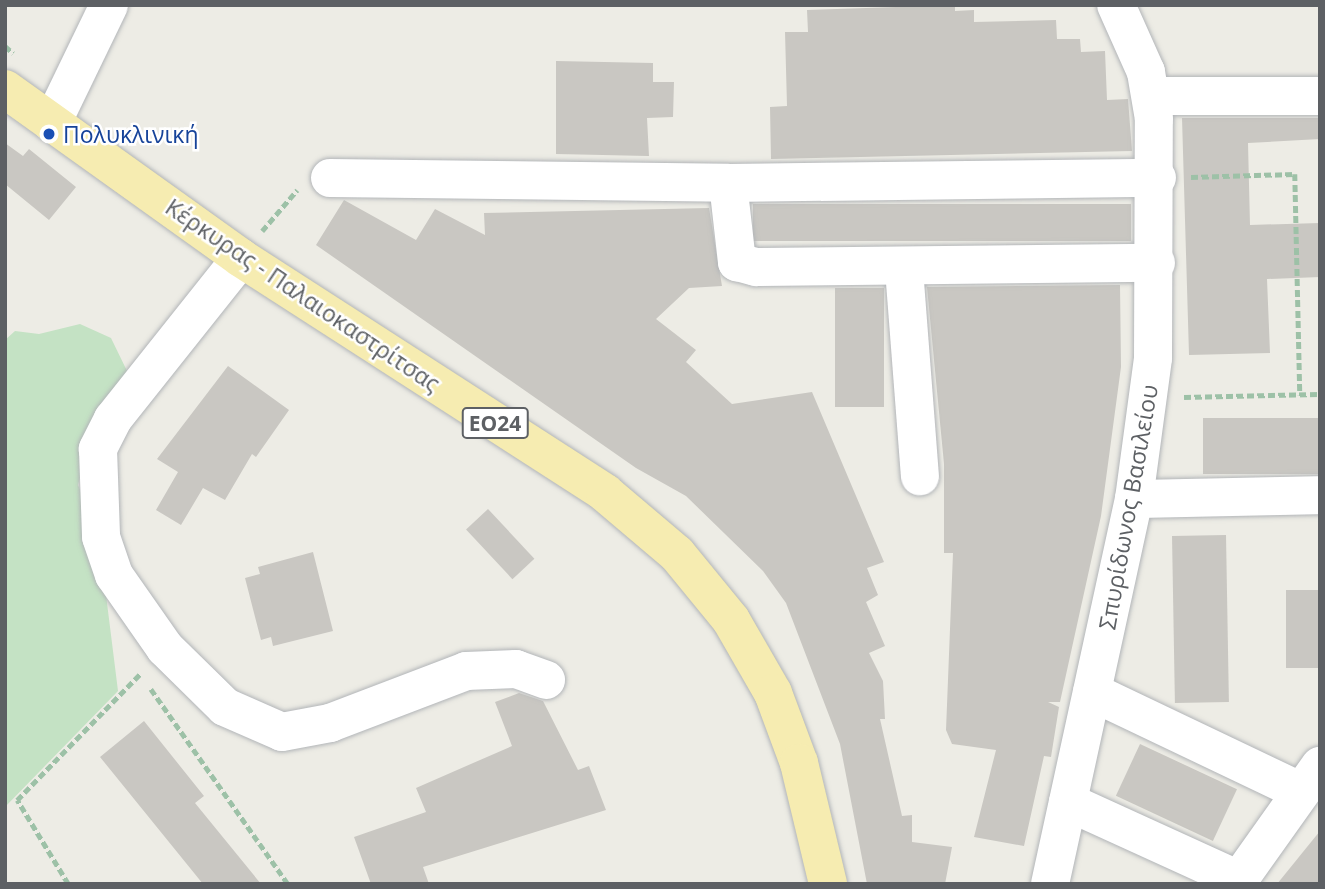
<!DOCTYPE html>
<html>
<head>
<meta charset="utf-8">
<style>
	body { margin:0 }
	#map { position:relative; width:1325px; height:889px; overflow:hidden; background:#edece5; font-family:"Open Sans",sans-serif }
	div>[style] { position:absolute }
	.green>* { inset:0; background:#c4e2c4 }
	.building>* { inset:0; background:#c9c7c2; transform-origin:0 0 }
	.path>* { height:4.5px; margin-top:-2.25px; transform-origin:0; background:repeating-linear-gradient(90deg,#9dc1a7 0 7px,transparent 0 10.5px) }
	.roads { filter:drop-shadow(0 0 2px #b2b5b8) drop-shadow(0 0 2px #b2b5b8) }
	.minor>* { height:38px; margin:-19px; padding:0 19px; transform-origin:19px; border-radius:19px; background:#fff }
	.major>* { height:38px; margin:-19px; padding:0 19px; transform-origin:19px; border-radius:19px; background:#f6ecb1 }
	.dots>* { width:19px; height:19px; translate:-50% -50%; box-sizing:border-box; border:4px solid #fff; border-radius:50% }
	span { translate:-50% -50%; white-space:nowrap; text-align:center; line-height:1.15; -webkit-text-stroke:5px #fff; paint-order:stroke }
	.shield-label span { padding:2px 5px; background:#fff; border:2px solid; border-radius:5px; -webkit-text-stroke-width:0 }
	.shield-label { font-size:21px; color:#5d6064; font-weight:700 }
	.transit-label { font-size:23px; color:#164399 }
	.left { translate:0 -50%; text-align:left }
	.street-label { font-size:23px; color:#5d6064 }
	.frame { position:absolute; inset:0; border:7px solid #5d6064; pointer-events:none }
</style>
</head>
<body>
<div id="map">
	<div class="green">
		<i style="clip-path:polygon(80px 324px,111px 338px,128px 373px,94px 424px,78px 485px,98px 531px,118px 691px,5px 807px,5px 340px,15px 331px,39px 334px)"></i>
	</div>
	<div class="building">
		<i style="clip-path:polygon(955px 5px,955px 11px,974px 10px,974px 22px,1056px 20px,1057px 39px,1080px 39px,1081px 52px,1105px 51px,1107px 100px,1128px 99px,1132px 151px,771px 159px,770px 107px,787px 106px,785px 32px,808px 32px,807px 10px)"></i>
		<i style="clip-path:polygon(556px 61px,653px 63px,653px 82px,674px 82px,673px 117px,647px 118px,649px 156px,556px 154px)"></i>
		<i style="clip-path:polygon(1182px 118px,1320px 118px,1320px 139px,1248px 143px,1250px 225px,1320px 223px,1320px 277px,1267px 279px,1270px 353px,1189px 355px)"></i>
		<i style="clip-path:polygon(5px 143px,23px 156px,29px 149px,76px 187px,49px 220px,5px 184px)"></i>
		<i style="clip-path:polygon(344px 200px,416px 240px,435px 209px,485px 235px,484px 213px,709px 208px,722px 286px,689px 288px,656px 319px,696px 350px,686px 362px,732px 404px,812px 392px,884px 562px,867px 568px,878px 595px,866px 602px,885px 646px,869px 653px,883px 681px,885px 719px,880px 719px,902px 816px,912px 815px,912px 842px,952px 847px,945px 884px,867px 884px,840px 744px,786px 603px,763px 571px,686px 496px,636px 468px,316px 245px)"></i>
		<i style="left:1131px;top:204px;width:37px;height:378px;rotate:90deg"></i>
		<i style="clip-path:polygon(1120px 285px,1121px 367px,1101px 516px,1060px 702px,1048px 702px,1059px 707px,1051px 757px,1044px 756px,1024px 846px,974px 837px,996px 750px,952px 744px,946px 730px,953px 553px,944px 553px,944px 464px,927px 287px)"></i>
		<i style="left:835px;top:288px;width:49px;height:119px"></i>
		<i style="clip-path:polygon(228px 366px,289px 410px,256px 457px,252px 454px,225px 500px,203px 488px,181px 525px,156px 510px,178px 472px,157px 459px)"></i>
		<i style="left:1203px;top:418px;width:117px;height:56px"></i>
		<i style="left:488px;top:509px;width:68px;height:30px;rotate:47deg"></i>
		<i style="left:1226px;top:535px;width:167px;height:54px;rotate:89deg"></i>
		<i style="clip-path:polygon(313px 552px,333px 631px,273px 646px,271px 637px,261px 640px,245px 578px,260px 574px,258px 567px)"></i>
		<i style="left:1320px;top:590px;width:78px;height:34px;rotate:90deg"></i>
		<i style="clip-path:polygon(519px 693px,543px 701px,578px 770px,589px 766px,606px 810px,423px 867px,429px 884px,371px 884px,354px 837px,426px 812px,416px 788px,512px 746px,495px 702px)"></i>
		<i style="clip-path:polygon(144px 721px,204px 796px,195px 803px,261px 884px,203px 884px,100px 757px)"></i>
		<i style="left:1140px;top:744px;width:107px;height:57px;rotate:25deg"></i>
		<i style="clip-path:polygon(1320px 831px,1320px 884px,1277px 884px)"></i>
	</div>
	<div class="path">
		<i style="left:5px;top:46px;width:11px;rotate:41deg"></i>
		<i style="left:1191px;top:177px;width:104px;rotate:-1.7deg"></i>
		<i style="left:1295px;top:174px;width:221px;rotate:88.7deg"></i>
		<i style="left:262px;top:231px;width:54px;rotate:-49.5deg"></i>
		<i style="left:1184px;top:397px;width:136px;rotate:-1.3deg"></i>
		<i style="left:151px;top:689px;width:238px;rotate:54.9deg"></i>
		<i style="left:68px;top:884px;width:98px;rotate:-121.3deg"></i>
		<i style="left:17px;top:800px;width:176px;rotate:-45.7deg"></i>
	</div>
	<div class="roads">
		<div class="minor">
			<i style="left:1151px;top:96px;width:169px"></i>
			<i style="left:52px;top:123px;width:131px;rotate:-64.2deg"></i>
			<i style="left:330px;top:178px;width:398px;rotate:0.7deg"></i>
			<i style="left:728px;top:183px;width:429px;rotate:-0.7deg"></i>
			<i style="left:728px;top:183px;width:80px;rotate:83.5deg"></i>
			<i style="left:737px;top:262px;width:20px;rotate:15deg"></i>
			<i style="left:756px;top:267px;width:400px;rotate:-0.6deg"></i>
			<i style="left:241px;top:258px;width:206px;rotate:128.5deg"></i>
			<i style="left:113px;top:419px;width:34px;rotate:117deg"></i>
			<i style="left:98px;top:449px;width:88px;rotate:88deg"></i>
			<i style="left:101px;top:537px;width:40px;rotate:71.1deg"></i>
			<i style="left:114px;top:575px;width:89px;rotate:55.1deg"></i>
			<i style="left:165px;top:648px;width:84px;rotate:44.5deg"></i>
			<i style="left:225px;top:707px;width:62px;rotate:23.7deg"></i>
			<i style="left:282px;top:732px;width:49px;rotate:-10.6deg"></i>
			<i style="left:330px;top:723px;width:146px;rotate:-20.9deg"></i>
			<i style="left:466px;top:671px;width:50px;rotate:-2.3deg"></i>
			<i style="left:516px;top:669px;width:32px;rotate:20deg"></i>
			<i style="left:904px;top:269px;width:208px;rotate:85.6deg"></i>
			<i style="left:1134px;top:499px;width:186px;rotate:-1.2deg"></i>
			<i style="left:1092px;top:692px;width:230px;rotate:25.5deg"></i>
			<i style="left:1068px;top:802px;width:188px;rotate:24.5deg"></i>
			<i style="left:1050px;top:884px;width:394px;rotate:-77.7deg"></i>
			<i style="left:1134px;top:499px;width:142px;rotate:-82.3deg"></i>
			<i style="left:1153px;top:358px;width:239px;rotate:-89.8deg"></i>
			<i style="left:1154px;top:119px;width:48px;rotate:-99.7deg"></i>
			<i style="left:1146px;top:72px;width:73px;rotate:-114.1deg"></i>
			<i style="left:1236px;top:884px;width:145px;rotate:-54.6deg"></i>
		</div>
		<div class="major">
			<i style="left:5px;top:89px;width:290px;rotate:35.6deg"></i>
			<i style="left:241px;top:258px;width:433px;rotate:32.8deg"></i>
			<i style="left:605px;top:493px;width:94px;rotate:40.3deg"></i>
			<i style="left:677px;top:554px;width:85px;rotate:50.7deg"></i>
			<i style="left:731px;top:620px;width:84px;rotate:60.1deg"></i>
			<i style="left:773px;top:693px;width:75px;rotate:69.6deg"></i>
			<i style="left:799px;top:763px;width:124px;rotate:76.5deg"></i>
		</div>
	</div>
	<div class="dots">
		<i style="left:49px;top:134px;background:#1a4fb4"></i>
	</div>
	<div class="shield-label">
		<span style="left:495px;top:423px">ΕΟ24</span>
	</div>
	<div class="transit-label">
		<span class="left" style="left:63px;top:134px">Πολυκλινική</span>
	</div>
	<div class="street-label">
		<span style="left:303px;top:295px;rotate:34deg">Κέρκυρας - Παλαιοκαστρίτσας</span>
		<span style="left:1128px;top:507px;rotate:-80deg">Σπυρίδωνος Βασιλείου</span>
	</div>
	<div class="frame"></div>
</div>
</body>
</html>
